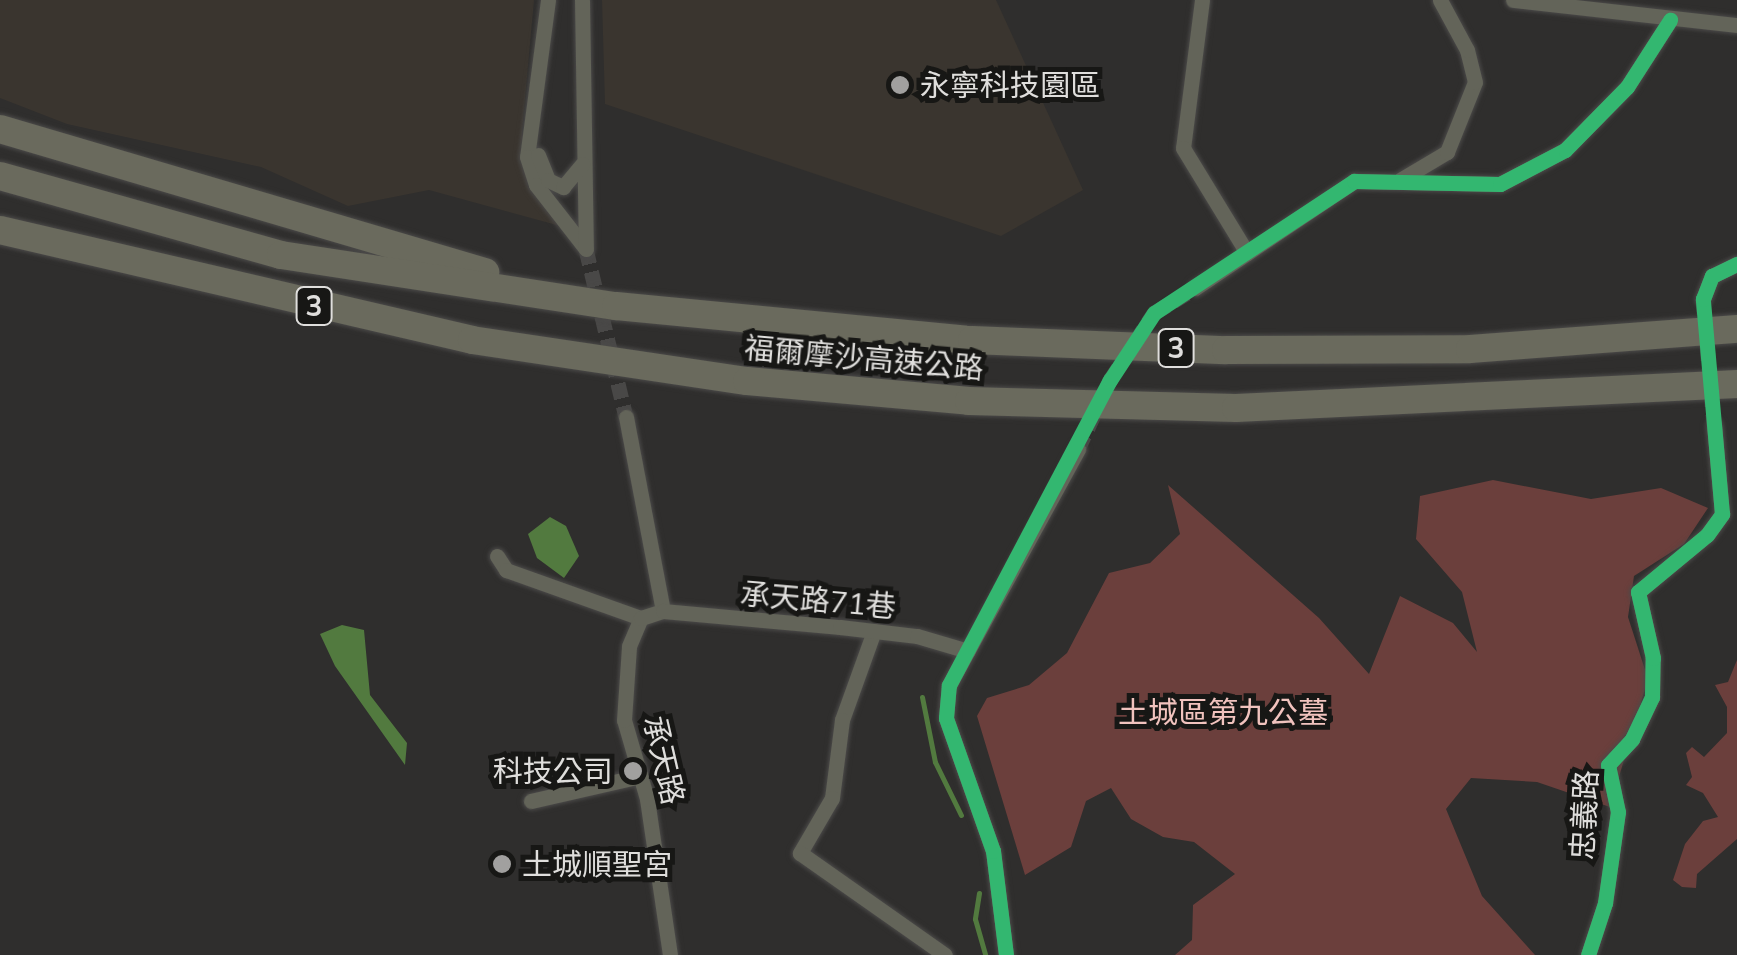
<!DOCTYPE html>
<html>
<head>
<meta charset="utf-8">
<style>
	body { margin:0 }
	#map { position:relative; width:1737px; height:955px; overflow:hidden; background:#2f2e2d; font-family:Mulish,"Noto Sans TC",sans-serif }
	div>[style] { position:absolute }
	.built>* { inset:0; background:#3a352f }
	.green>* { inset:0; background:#6b3f3c }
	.water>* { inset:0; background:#527a3f }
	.stream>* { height:5px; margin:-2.5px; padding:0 2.5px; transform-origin:2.5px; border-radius:2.5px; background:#527a3f }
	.street-tunnel>* { height:15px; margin-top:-7.5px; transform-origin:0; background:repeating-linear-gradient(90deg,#494847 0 15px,transparent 0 23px) }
	.roads { filter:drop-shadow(0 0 2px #4b4a49) drop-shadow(0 0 2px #4b4a49) }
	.street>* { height:15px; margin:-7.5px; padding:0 7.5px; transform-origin:7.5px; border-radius:7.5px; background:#636459 }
	.highway>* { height:28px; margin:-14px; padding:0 14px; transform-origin:14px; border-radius:14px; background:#6a6a5d }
	.cycleway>* { height:15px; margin:-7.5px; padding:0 7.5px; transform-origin:7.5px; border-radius:7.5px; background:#33b770 }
	.dots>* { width:28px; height:28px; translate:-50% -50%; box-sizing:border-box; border:5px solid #171715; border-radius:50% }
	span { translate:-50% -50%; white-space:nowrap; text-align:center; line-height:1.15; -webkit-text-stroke:10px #171715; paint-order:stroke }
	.shield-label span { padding:2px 8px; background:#171715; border:2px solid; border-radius:8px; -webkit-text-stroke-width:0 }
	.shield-label { font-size:28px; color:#dfdedc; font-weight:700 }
	.poi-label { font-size:30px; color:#dfdedc }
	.left { translate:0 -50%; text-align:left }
	.right { translate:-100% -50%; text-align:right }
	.street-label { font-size:30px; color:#dfdedc }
	.park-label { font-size:30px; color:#f1c3be }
</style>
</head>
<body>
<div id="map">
	<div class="built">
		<i style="clip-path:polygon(0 0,534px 0,522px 131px,528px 187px,564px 227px,429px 190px,348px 206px,261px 167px,67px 124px,0 98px)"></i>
		<i style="clip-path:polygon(602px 0,996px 0,1083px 190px,1001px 236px,605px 104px)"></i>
	</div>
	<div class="green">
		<i style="clip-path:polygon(1493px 480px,1591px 499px,1661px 488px,1708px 508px,1684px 544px,1634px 576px,1628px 617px,1648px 679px,1610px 807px,1537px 782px,1471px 778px,1446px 809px,1482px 896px,1535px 955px,1175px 955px,1192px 940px,1193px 905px,1235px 874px,1194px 842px,1163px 837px,1131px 819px,1111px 788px,1086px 801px,1071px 847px,1025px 875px,977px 716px,987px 698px,1029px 685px,1067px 653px,1109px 573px,1150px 563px,1180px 534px,1168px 485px,1319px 618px,1369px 674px,1400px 596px,1453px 623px,1477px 652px,1462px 592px,1416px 539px,1420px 496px)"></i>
		<i style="clip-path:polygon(1737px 660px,1737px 839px,1697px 874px,1696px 888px,1682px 887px,1673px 880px,1685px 844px,1703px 821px,1718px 817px,1703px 793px,1686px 785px,1692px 777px,1686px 753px,1692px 747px,1704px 757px,1727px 733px,1727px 707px,1715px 685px,1728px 682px)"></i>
	</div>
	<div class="water">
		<i style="clip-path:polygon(550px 517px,566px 526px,579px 556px,564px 578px,537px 558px,528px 534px)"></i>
		<i style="clip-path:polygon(342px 625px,364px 630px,370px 695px,407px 743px,405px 765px,335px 666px,320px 634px)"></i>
	</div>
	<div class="stream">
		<i style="left:922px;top:697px;width:66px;rotate:78.7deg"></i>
		<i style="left:935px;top:762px;width:59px;rotate:63.9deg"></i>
		<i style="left:979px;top:893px;width:26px;rotate:99deg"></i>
		<i style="left:975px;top:919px;width:37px;rotate:74deg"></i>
	</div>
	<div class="street-tunnel">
		<i style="left:586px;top:249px;width:173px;rotate:76.6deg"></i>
		<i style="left:1703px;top:299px;width:126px;rotate:85deg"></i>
		<i style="left:1078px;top:449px;width:76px;rotate:-65.1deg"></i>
		<i style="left:1110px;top:380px;width:80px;rotate:-56.7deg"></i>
		<i style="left:1154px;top:313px;width:48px;rotate:-31.4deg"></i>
	</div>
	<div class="roads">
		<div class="street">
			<i style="left:548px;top:0;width:158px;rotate:97.6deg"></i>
			<i style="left:527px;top:157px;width:29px;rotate:72deg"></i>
			<i style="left:536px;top:185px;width:81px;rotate:52deg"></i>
			<i style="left:582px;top:0;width:249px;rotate:89.1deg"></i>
			<i style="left:1202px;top:0;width:149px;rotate:97.3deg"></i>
			<i style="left:1183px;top:148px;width:123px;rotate:58.6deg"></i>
			<i style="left:1513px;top:0;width:225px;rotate:6.4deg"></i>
			<i style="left:538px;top:155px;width:27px;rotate:68deg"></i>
			<i style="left:548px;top:180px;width:17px;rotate:25deg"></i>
			<i style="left:563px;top:187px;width:30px;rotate:-50deg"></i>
			<i style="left:1400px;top:180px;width:55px;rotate:-30.8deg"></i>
			<i style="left:1447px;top:152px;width:75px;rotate:-68.2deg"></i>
			<i style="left:1475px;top:82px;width:33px;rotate:-104deg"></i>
			<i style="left:1467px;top:50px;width:57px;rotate:-118.4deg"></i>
			<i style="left:1195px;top:288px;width:192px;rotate:-33.9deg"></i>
			<i style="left:1354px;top:181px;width:146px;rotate:1.2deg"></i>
			<i style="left:1500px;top:184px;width:73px;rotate:-27.6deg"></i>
			<i style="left:1565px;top:150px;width:88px;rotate:-45.5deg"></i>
			<i style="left:1627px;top:87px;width:80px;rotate:-57.3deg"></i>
			<i style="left:1703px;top:299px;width:25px;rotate:-69deg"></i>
			<i style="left:1712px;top:276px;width:28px;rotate:-26deg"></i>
			<i style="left:626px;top:417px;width:197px;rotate:79.2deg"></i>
			<i style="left:497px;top:556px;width:17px;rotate:57deg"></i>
			<i style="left:506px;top:570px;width:143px;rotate:19.6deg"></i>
			<i style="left:874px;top:631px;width:95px;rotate:109.8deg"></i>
			<i style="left:842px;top:720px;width:79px;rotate:97.3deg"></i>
			<i style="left:832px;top:798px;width:64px;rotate:120.2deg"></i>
			<i style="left:800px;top:853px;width:177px;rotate:35.1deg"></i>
			<i style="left:531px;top:801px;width:112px;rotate:-12.9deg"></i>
			<i style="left:670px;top:955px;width:158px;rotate:-98.4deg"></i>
			<i style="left:647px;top:799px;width:82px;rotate:-106.2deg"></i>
			<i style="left:624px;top:720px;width:74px;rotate:-86.1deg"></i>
			<i style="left:629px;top:646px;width:30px;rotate:-67deg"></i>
			<i style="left:641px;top:618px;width:23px;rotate:-18deg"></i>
			<i style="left:663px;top:611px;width:178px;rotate:5.2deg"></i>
			<i style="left:840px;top:627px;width:78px;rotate:6.7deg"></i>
			<i style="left:917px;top:636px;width:53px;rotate:16.4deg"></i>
			<i style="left:1006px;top:955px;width:105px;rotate:-97.1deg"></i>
			<i style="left:993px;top:851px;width:141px;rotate:-109.5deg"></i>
			<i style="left:946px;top:718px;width:33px;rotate:-85deg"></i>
			<i style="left:949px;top:685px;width:269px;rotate:-61.3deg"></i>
			<i style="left:1588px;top:955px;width:55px;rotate:-71.9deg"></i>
			<i style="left:1605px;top:903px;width:92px;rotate:-81.9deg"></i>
			<i style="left:1618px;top:812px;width:48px;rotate:-102deg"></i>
			<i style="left:1608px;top:765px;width:35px;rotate:-47deg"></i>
			<i style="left:1632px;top:739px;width:47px;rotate:-64.5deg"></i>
			<i style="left:1652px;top:697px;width:39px;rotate:-89deg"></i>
			<i style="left:1653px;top:658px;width:68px;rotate:-102.8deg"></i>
			<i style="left:1638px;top:592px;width:89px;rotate:-39.6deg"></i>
			<i style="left:1707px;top:535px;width:26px;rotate:-54deg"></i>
			<i style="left:1722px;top:514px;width:89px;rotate:-95.1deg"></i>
		</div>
		<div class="highway">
			<i style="left:0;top:129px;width:506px;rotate:16.43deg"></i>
			<i style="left:0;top:176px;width:292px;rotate:15.7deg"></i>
			<i style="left:281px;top:255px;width:339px;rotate:8.7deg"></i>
			<i style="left:616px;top:306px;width:358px;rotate:5.5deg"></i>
			<i style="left:972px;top:340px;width:254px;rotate:2.3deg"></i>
			<i style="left:1226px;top:350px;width:244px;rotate:-0.2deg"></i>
			<i style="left:1470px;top:349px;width:268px;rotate:-4.3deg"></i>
			<i style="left:0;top:230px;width:485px;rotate:13.1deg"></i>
			<i style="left:472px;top:340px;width:278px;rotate:8.5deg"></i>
			<i style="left:747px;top:381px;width:223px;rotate:5.1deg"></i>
			<i style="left:969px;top:401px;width:267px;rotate:1.5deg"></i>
			<i style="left:1236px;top:408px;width:502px;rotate:-2.74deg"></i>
		</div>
	</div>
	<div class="cycleway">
		<i style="left:1006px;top:955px;width:105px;rotate:-97.1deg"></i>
		<i style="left:993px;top:851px;width:141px;rotate:-109.5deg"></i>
		<i style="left:946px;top:718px;width:33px;rotate:-85deg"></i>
		<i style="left:949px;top:685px;width:345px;rotate:-62.2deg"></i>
		<i style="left:1110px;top:380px;width:80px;rotate:-56.7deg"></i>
		<i style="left:1154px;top:313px;width:240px;rotate:-33.4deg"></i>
		<i style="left:1354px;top:181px;width:146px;rotate:1.2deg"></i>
		<i style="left:1500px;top:184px;width:73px;rotate:-27.6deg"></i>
		<i style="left:1565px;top:150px;width:88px;rotate:-45.5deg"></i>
		<i style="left:1627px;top:87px;width:80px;rotate:-57.3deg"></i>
		<i style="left:1588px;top:955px;width:55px;rotate:-71.9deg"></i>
		<i style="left:1605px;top:903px;width:92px;rotate:-81.9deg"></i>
		<i style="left:1618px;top:812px;width:48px;rotate:-102deg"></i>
		<i style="left:1608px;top:765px;width:35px;rotate:-47deg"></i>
		<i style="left:1632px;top:739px;width:47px;rotate:-64.5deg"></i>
		<i style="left:1652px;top:697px;width:39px;rotate:-89deg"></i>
		<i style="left:1653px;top:658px;width:68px;rotate:-102.8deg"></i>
		<i style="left:1638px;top:592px;width:89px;rotate:-39.6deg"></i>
		<i style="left:1707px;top:535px;width:26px;rotate:-54deg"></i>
		<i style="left:1722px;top:514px;width:216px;rotate:-95.1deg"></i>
		<i style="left:1703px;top:299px;width:25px;rotate:-69deg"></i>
		<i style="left:1712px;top:276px;width:28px;rotate:-26deg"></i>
	</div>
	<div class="dots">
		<i style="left:900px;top:85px;background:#a1a09f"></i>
		<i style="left:633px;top:771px;background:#a1a09f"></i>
		<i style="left:502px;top:864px;background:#a1a09f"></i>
	</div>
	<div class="shield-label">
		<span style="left:314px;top:306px">3</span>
		<span style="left:1176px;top:348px">3</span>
	</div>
	<div class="poi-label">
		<span class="left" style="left:920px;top:85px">永寧科技園區</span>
		<span class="right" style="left:613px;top:771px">科技公司</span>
		<span class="left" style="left:522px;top:864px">土城順聖宮</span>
	</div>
	<div class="street-label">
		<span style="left:864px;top:358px;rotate:5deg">福爾摩沙高速公路</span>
		<span style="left:818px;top:600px;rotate:5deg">承天路71巷</span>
		<span style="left:664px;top:760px;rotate:77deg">承天路</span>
		<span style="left:1584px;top:815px;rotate:-87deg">忠義路</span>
	</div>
	<div class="park-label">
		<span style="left:1223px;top:712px">土城區第九公墓</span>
	</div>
</div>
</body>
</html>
